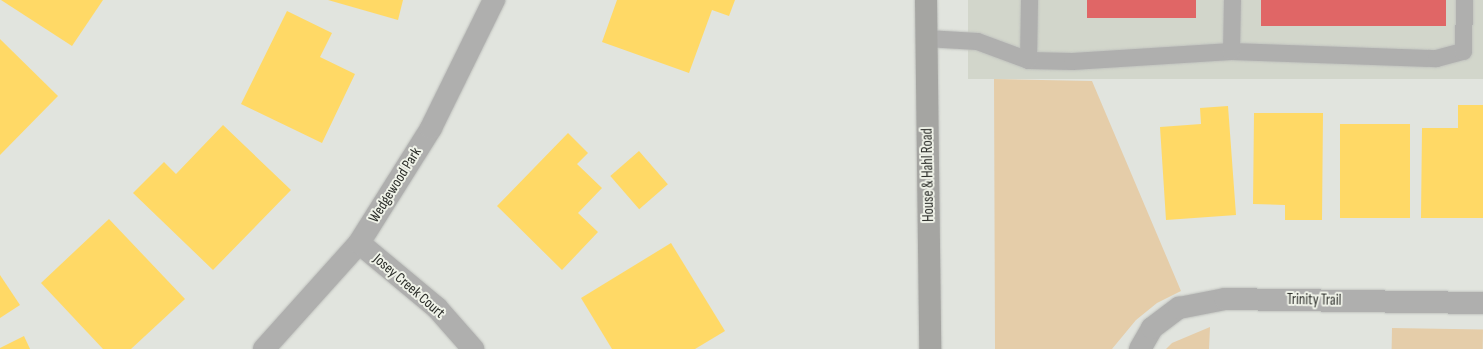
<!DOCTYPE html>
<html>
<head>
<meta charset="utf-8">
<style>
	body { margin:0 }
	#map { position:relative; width:1483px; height:349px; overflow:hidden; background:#e1e4de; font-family:"Sofia Sans Condensed",sans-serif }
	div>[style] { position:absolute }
	.built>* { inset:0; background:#d2d6cb; transform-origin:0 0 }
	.green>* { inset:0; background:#e5cda9; transform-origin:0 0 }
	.homes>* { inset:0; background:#ffd966; transform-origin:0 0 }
	.shops>* { inset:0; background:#e06666; transform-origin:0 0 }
	.roads { filter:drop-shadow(0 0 1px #c0c2be) drop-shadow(0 0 1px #c0c2be) }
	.lane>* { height:17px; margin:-8.5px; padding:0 8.5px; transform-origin:8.5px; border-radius:8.5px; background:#afafae }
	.street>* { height:22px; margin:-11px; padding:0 11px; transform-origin:11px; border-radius:11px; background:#afafae }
	.secondary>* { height:22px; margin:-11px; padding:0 11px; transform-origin:11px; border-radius:11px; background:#a5a5a2 }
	span { translate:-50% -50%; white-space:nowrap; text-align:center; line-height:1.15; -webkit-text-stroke:4px #f0f3e9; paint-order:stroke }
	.street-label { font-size:15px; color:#2b2d29 }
</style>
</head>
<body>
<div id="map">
	<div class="built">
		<i style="left:968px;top:0;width:515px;height:79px"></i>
	</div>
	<div class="green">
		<i style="clip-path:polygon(994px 79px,1092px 81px,1181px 291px,1157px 303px,1136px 320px,1112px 349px,995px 349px)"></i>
		<i style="clip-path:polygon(1210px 327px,1209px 349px,1166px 349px,1172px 343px)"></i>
		<i style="left:1392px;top:328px;width:91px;height:21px;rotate:1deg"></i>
	</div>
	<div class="homes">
		<i style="clip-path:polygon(1px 0,103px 0,72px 46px)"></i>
		<i style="clip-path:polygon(328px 0,403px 0,398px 20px)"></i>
		<i style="clip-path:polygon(617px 0,735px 0,729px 16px,712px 10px,689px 73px,602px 42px)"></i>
		<i style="clip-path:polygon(287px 11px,332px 33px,320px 57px,355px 74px,322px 143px,241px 104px)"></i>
		<i style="clip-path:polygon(0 39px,58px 96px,0 155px)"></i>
		<i style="clip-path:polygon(1458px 105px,1483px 105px,1483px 218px,1421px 218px,1422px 128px,1458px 128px)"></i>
		<i style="clip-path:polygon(1228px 106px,1236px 215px,1166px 220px,1160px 127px,1201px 124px,1200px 108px)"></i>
		<i style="clip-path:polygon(1254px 113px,1323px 113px,1322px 220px,1285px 220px,1285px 205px,1253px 204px)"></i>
		<i style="left:1340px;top:124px;width:70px;height:94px"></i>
		<i style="clip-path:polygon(223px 125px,291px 190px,213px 270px,133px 193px,164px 162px,176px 174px)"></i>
		<i style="clip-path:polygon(568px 133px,588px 153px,577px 164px,602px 188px,578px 213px,598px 232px,562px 270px,497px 206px)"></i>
		<i style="left:639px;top:151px;width:44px;height:38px;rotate:49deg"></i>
		<i style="clip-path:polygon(109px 219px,185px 299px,131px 349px,103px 349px,41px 283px)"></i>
		<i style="clip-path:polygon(671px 243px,725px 331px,695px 349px,612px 349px,581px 298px)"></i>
		<i style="clip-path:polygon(0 275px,20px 305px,0 318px)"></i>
		<i style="clip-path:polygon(24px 336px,30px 349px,0 349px,0 348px)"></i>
	</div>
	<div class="shops">
		<i style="left:1087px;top:0;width:109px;height:18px"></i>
		<i style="left:1261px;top:0;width:185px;height:26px"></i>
	</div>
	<div class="roads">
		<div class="lane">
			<i style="left:926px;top:38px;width:51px;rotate:3.4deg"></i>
			<i style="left:977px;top:41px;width:54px;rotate:20.4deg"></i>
			<i style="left:1028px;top:60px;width:44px;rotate:1.3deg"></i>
			<i style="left:1072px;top:61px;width:159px;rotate:-3.6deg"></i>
			<i style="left:1231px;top:51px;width:205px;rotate:2deg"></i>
			<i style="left:1436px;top:58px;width:28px;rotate:-15deg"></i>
			<i style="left:1463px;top:51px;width:51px;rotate:-88.9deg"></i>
			<i style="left:1231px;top:51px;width:51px;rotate:-88.9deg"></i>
			<i style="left:1028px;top:60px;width:60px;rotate:-89deg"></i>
		</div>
		<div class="street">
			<i style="left:359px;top:243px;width:102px;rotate:39.8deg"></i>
			<i style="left:437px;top:308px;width:55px;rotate:48.7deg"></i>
			<i style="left:264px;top:349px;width:142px;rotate:-48.1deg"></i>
			<i style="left:359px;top:243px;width:136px;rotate:-57.9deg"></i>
			<i style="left:431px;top:128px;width:143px;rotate:-63.8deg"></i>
			<i style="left:1140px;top:349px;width:24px;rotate:-60deg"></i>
			<i style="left:1152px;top:328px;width:34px;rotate:-37deg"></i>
			<i style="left:1179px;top:308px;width:47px;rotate:-11.1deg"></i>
			<i style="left:1225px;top:299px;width:258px;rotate:0.9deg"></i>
		</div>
		<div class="secondary">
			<i style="left:926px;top:0;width:349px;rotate:89.3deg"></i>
		</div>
	</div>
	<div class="street-label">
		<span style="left:928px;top:175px;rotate:-91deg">House &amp; Hahl Road</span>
		<span style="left:395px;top:185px;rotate:-58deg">Wedgewood Park</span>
		<span style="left:409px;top:286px;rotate:41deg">Josey Creek Court</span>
		<span style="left:1314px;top:300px;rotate:1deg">Trinity Trail</span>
	</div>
</div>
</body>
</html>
